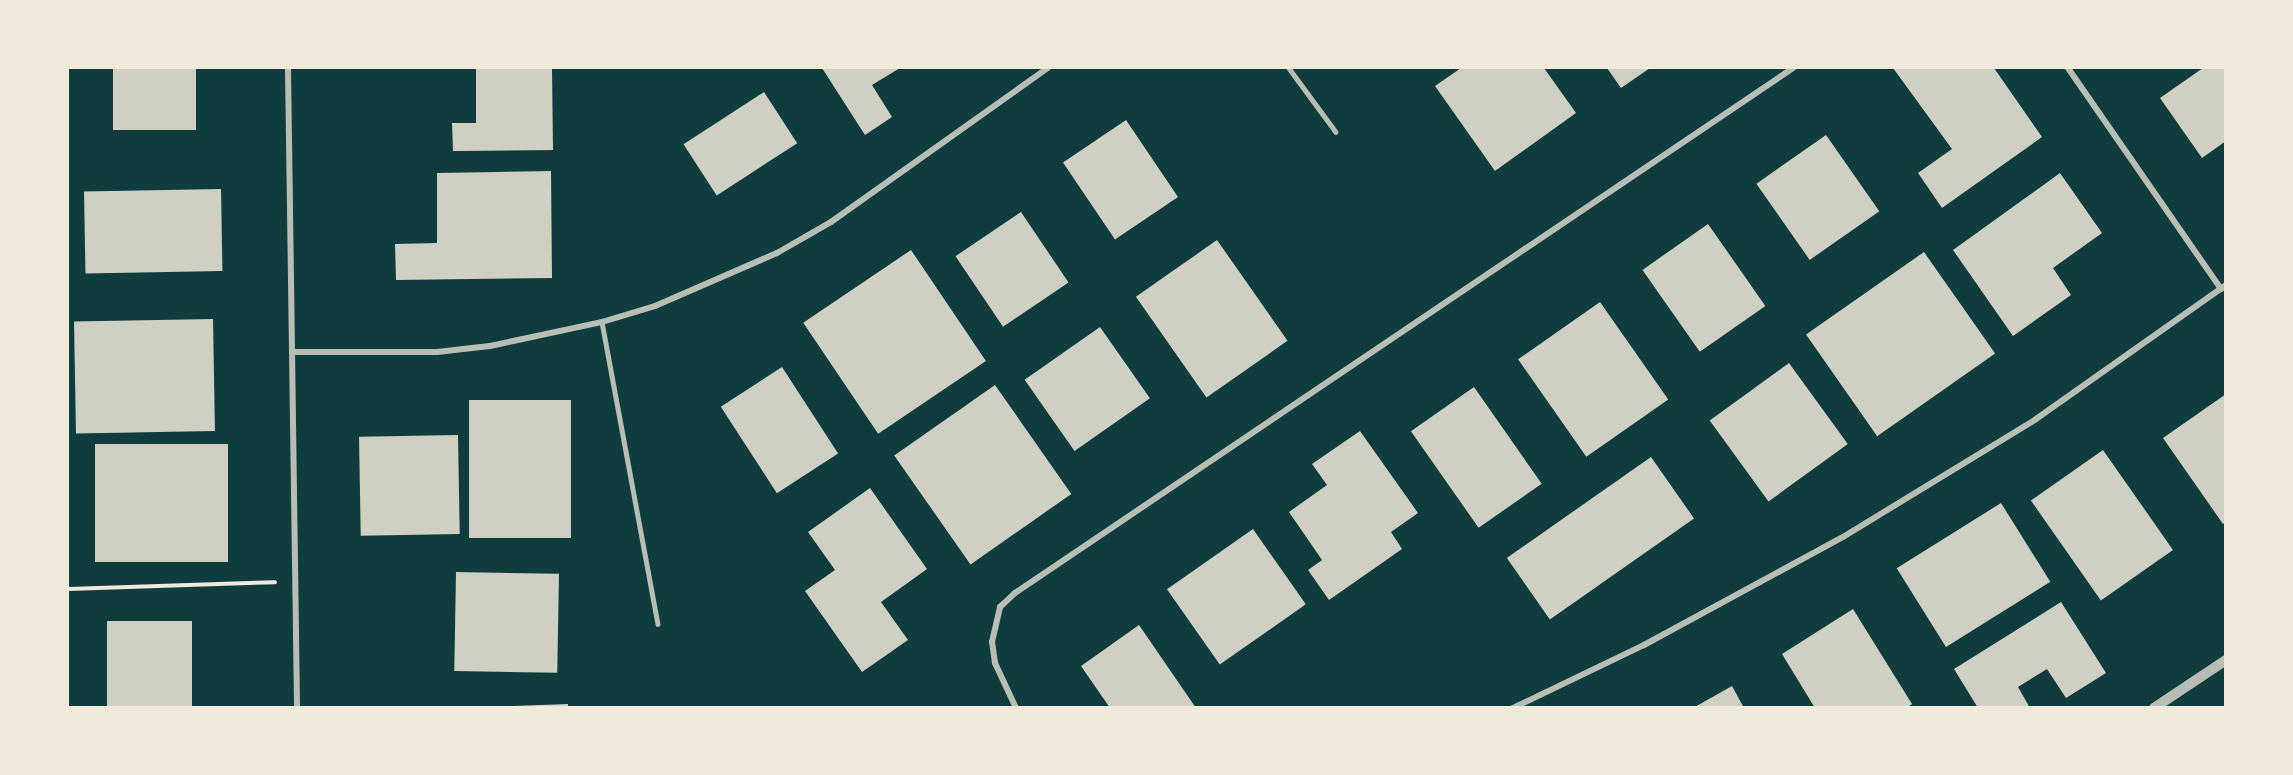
<!DOCTYPE html>
<html>
<head>
<meta charset="utf-8">
<style>
	body { margin:0 }
	#map { position:relative; width:2293px; height:775px; overflow:hidden; background:#0f3d3e; font-family:"IBM Plex Sans",sans-serif }
	div>[style] { position:absolute }
	.building>* { inset:0; background:#cfcfc3; transform-origin:0 0 }
	.path>* { height:4px; margin:-2px; padding:0 2px; transform-origin:2px; border-radius:2px; background:#f1e9da }
	.service>* { height:4.5px; margin:-2.25px; padding:0 2.25px; transform-origin:2.25px; border-radius:2.25px; background:#b8beb3 }
	.minor>* { height:6px; margin:-3px; padding:0 3px; transform-origin:3px; border-radius:3px; background:#b8beb3 }
	.tertiary>* { height:10px; margin:-5px; padding:0 5px; transform-origin:5px; border-radius:5px; background:#b8beb3 }
	span { translate:-50% -50%; white-space:nowrap; text-align:center; line-height:1.15; -webkit-text-stroke:5px #f1e9da; paint-order:stroke }
	.frame { position:absolute; inset:0; border:69px solid #f1e9da; pointer-events:none }
</style>
</head>
<body>
<div id="map">
	<div class="building">
		<i style="left:113px;top:68px;width:83px;height:62px"></i>
		<i style="clip-path:polygon(476px 68px,552px 68px,553px 150px,453px 151px,452px 123px,476px 123px)"></i>
		<i style="clip-path:polygon(822px 68px,900px 68px,872px 85px,892px 117px,865px 135px)"></i>
		<i style="clip-path:polygon(1461px 68px,1544px 68px,1576px 113px,1495px 171px,1435px 86px)"></i>
		<i style="clip-path:polygon(1607px 68px,1650px 68px,1621px 88px)"></i>
		<i style="clip-path:polygon(1893px 68px,1994px 68px,2042px 137px,1942px 208px,1918px 173px,1952px 149px)"></i>
		<i style="clip-path:polygon(2203px 68px,2226px 68px,2226px 141px,2202px 158px,2160px 98px)"></i>
		<i style="left:764px;top:92px;width:61px;height:96px;rotate:57deg"></i>
		<i style="left:1126px;top:120px;width:93px;height:76px;rotate:56deg"></i>
		<i style="left:1826px;top:135px;width:93px;height:85px;rotate:55deg"></i>
		<i style="clip-path:polygon(551px 171px,552px 278px,396px 280px,395px 244px,437px 243px,437px 173px)"></i>
		<i style="clip-path:polygon(2060px 173px,2102px 233px,2053px 268px,2071px 295px,2013px 336px,1953px 250px)"></i>
		<i style="left:221px;top:189px;width:82px;height:137px;rotate:89deg"></i>
		<i style="left:1021px;top:212px;width:85px;height:79px;rotate:56deg"></i>
		<i style="left:1708px;top:224px;width:100px;height:80px;rotate:55deg"></i>
		<i style="left:1217px;top:240px;width:123px;height:99px;rotate:55deg"></i>
		<i style="left:911px;top:250px;width:134px;height:130px;rotate:56deg"></i>
		<i style="left:1924px;top:252px;width:124px;height:144px;rotate:55deg"></i>
		<i style="left:1600px;top:302px;width:119px;height:100px;rotate:55deg"></i>
		<i style="left:213px;top:319px;width:112px;height:139px;rotate:89deg"></i>
		<i style="left:1100px;top:327px;width:87px;height:92px;rotate:55deg"></i>
		<i style="left:1789px;top:363px;width:100px;height:98px;rotate:54deg"></i>
		<i style="left:782px;top:367px;width:103px;height:73px;rotate:57deg"></i>
		<i style="left:995px;top:385px;width:133px;height:123px;rotate:55deg"></i>
		<i style="left:1474px;top:387px;width:118px;height:77px;rotate:55deg"></i>
		<i style="clip-path:polygon(2226px 394px,2226px 522px,2223px 524px,2163px 438px)"></i>
		<i style="left:571px;top:400px;width:138px;height:102px;rotate:90deg"></i>
		<i style="clip-path:polygon(1360px 431px,1418px 513px,1391px 532px,1402px 549px,1329px 600px,1308px 570px,1322px 560px,1289px 512px,1327px 485px,1312px 464px)"></i>
		<i style="left:458px;top:435px;width:99px;height:99px;rotate:89deg"></i>
		<i style="left:228px;top:444px;width:118px;height:133px;rotate:90deg"></i>
		<i style="left:2103px;top:450px;width:122px;height:88px;rotate:55deg"></i>
		<i style="left:1651px;top:457px;width:75px;height:176px;rotate:55deg"></i>
		<i style="clip-path:polygon(870px 488px,927px 569px,881px 602px,908px 640px,862px 672px,805px 591px,835px 570px,808px 532px)"></i>
		<i style="left:2001px;top:503px;width:93px;height:123px;rotate:58deg"></i>
		<i style="left:1253px;top:529px;width:92px;height:105px;rotate:55deg"></i>
		<i style="left:456px;top:572px;width:103px;height:99px;rotate:1deg"></i>
		<i style="clip-path:polygon(2061px 602px,2106px 673px,2066px 698px,2047px 669px,2018px 687px,2030px 708px,1978px 708px,1954px 669px)"></i>
		<i style="clip-path:polygon(1853px 609px,1912px 704px,1907px 708px,1815px 708px,1782px 654px)"></i>
		<i style="left:107px;top:621px;width:85px;height:87px"></i>
		<i style="clip-path:polygon(1139px 625px,1196px 708px,1110px 708px,1081px 666px)"></i>
		<i style="clip-path:polygon(1732px 686px,1744px 708px,1693px 708px)"></i>
		<i style="clip-path:polygon(568px 704px,568px 708px,513px 708px,513px 706px)"></i>
	</div>
	<div class="path">
		<i style="left:68px;top:589px;width:207px;rotate:-1.9deg"></i>
	</div>
	<div class="service">
		<i style="left:1289px;top:68px;width:79px;rotate:53.7deg"></i>
		<i style="left:602px;top:322px;width:307px;rotate:79.5deg"></i>
	</div>
	<div class="minor">
		<i style="left:288px;top:68px;width:640px;rotate:89.19deg"></i>
		<i style="left:2068px;top:68px;width:269px;rotate:55.3deg"></i>
		<i style="left:292px;top:352px;width:145px"></i>
		<i style="left:437px;top:352px;width:53px;rotate:-6.5deg"></i>
		<i style="left:490px;top:346px;width:115px;rotate:-12.1deg"></i>
		<i style="left:602px;top:322px;width:55px;rotate:-16.8deg"></i>
		<i style="left:655px;top:306px;width:133px;rotate:-23.5deg"></i>
		<i style="left:777px;top:253px;width:62px;rotate:-29.9deg"></i>
		<i style="left:831px;top:222px;width:266px;rotate:-35.4deg"></i>
		<i style="left:1016px;top:708px;width:50px;rotate:-115deg"></i>
		<i style="left:995px;top:663px;width:21px;rotate:-98deg"></i>
		<i style="left:992px;top:642px;width:36px;rotate:-77deg"></i>
		<i style="left:1000px;top:607px;width:21px;rotate:-43deg"></i>
		<i style="left:1015px;top:593px;width:939px;rotate:-34.01deg"></i>
		<i style="left:1513px;top:708px;width:145px;rotate:-25.7deg"></i>
		<i style="left:1644px;top:645px;width:226px;rotate:-28.5deg"></i>
		<i style="left:1843px;top:537px;width:226px;rotate:-31.4deg"></i>
		<i style="left:2036px;top:419px;width:232px;rotate:-35.2deg"></i>
	</div>
	<div class="tertiary">
		<i style="left:2154px;top:708px;width:87px;rotate:-33.7deg"></i>
	</div>
	<div class="frame"></div>
</div>
</body>
</html>
